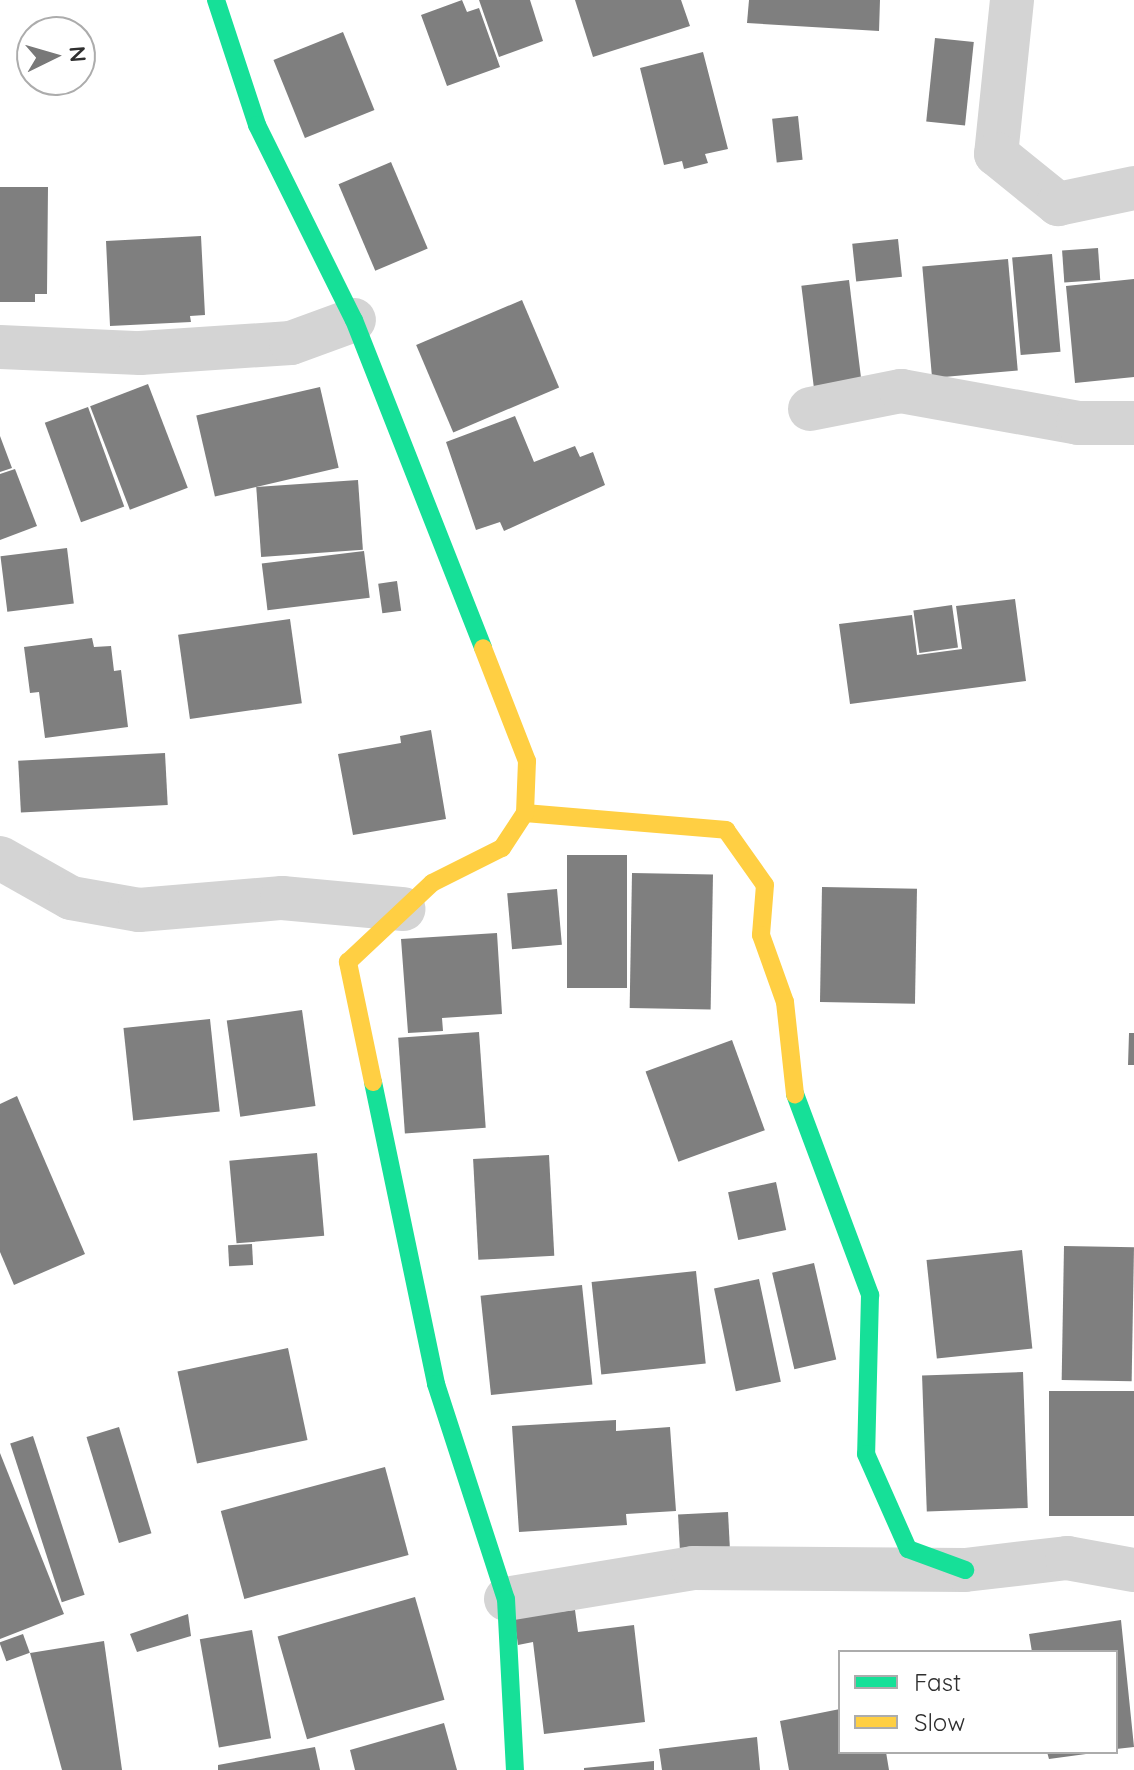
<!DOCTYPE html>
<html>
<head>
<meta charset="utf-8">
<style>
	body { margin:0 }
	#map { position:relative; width:1134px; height:1770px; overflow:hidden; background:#fff; font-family:Quicksand,sans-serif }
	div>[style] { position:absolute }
	.building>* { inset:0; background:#7f7f7f; transform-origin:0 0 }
	.street>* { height:44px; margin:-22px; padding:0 22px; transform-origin:22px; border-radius:22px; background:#d4d4d4 }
	.fast>* { height:18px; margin:-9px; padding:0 9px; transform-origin:9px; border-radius:9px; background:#16e098 }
	.slow>* { height:18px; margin:-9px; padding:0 9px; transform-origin:9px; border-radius:9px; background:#ffcf43 }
	span { translate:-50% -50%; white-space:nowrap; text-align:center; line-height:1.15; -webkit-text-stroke:8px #fff; paint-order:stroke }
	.legend { position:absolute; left:838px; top:1650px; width:280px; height:104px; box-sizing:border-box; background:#fff; border:2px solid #acacac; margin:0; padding:10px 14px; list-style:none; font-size:24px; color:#2f2f2f }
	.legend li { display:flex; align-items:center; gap:16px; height:40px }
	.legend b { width:40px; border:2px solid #acacac }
	.north { position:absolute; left:16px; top:16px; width:80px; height:80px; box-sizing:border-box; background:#fff; border:2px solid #acacac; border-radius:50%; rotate:85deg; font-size:22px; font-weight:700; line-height:32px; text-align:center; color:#2f2f2f }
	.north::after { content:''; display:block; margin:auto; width:28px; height:36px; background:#787878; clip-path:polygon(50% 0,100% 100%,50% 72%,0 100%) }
</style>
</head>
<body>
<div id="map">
	<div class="building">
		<i style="clip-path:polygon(462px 0,467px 12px,479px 8px,500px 67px,447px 86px,421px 15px)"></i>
		<i style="clip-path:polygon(479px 0,530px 0,543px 41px,499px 57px)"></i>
		<i style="clip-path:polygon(575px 0,681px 0,690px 26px,593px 57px)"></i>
		<i style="clip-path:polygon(749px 0,880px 0,879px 31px,747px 23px)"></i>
		<i style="left:343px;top:32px;width:84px;height:75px;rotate:68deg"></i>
		<i style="left:935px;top:38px;width:39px;height:84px;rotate:6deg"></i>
		<i style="clip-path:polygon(703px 52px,728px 149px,705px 154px,708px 163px,684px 169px,682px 161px,664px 165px,640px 68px)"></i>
		<i style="left:798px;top:116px;width:44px;height:26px;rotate:84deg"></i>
		<i style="left:391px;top:162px;width:94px;height:57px;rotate:67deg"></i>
		<i style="clip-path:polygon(0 187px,48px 187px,47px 294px,35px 294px,35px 302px,0 302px)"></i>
		<i style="clip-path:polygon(201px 236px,205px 315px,190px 316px,191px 322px,110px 326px,106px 241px)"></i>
		<i style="left:898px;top:239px;width:38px;height:46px;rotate:84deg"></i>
		<i style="left:1098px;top:248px;width:32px;height:36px;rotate:86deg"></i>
		<i style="left:1052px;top:254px;width:98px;height:40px;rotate:85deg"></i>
		<i style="left:1008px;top:259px;width:112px;height:86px;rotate:85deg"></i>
		<i style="clip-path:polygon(1134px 279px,1134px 377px,1075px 383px,1066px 286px)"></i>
		<i style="left:849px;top:280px;width:104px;height:48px;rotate:83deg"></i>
		<i style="left:522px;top:300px;width:95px;height:115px;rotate:67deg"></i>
		<i style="left:148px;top:384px;width:111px;height:62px;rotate:69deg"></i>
		<i style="left:320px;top:387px;width:83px;height:127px;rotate:77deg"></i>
		<i style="left:88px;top:407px;width:106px;height:46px;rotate:70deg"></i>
		<i style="clip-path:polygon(515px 416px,534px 462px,575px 446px,580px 457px,593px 452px,605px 485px,504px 531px,500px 522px,476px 530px,446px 442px)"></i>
		<i style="clip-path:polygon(0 436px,12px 468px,0 472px)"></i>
		<i style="clip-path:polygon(15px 469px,37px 526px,0 540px,0 474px)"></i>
		<i style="left:358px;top:480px;width:70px;height:102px;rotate:86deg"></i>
		<i style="left:67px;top:548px;width:56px;height:67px;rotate:83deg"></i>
		<i style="left:364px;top:551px;width:47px;height:103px;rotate:83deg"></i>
		<i style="left:397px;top:581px;width:30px;height:19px;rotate:82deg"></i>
		<i style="clip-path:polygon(1015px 599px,1026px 681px,850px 704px,839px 624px,912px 615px,917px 655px,962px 649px,956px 606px)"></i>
		<i style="left:952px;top:605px;width:43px;height:39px;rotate:82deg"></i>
		<i style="left:290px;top:619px;width:85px;height:113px;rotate:82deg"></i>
		<i style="clip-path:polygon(92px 638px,94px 647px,111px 646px,114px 671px,121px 670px,128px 727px,45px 738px,39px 692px,30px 693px,24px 647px)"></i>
		<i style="clip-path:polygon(431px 730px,446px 819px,353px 835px,338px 754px,401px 743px,400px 736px)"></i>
		<i style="left:165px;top:753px;width:52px;height:147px;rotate:87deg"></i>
		<i style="left:567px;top:855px;width:60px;height:133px"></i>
		<i style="left:632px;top:873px;width:81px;height:135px;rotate:1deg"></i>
		<i style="left:822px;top:887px;width:95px;height:115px;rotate:1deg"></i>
		<i style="left:557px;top:889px;width:56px;height:50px;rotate:85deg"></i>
		<i style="clip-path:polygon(497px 933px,502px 1014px,442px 1018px,443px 1031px,408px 1033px,401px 939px)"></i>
		<i style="left:302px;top:1010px;width:97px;height:76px;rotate:82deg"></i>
		<i style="left:210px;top:1019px;width:93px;height:87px;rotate:84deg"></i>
		<i style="left:479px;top:1032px;width:96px;height:81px;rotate:86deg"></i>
		<i style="clip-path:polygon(1129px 1033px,1134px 1033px,1134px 1065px,1128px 1065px)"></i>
		<i style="left:732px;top:1040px;width:96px;height:92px;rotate:70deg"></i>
		<i style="clip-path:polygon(17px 1096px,85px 1254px,14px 1285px,0 1252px,0 1104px)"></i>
		<i style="left:317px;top:1153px;width:83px;height:88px;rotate:85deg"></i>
		<i style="left:549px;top:1155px;width:101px;height:76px;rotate:87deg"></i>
		<i style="left:776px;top:1182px;width:49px;height:49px;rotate:78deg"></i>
		<i style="left:252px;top:1244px;width:21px;height:24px;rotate:87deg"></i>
		<i style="left:1064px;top:1246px;width:70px;height:134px;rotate:1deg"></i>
		<i style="left:1022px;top:1250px;width:99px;height:96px;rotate:84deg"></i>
		<i style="left:814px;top:1263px;width:99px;height:43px;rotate:77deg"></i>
		<i style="left:696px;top:1271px;width:93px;height:105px;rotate:84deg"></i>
		<i style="left:759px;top:1279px;width:105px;height:46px;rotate:78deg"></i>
		<i style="left:582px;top:1285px;width:100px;height:102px;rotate:84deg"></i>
		<i style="left:288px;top:1348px;width:94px;height:113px;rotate:78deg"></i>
		<i style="left:1023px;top:1372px;width:136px;height:101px;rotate:88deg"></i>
		<i style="left:1134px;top:1391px;width:125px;height:85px;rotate:90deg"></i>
		<i style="clip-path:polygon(616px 1420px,616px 1431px,670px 1427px,676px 1511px,626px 1514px,627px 1525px,519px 1532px,512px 1426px)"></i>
		<i style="left:119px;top:1427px;width:111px;height:34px;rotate:73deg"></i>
		<i style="left:33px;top:1436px;width:167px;height:24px;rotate:72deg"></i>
		<i style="clip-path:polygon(0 1453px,64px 1614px,0 1639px)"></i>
		<i style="left:385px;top:1467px;width:91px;height:170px;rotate:75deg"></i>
		<i style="left:728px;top:1512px;width:39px;height:50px;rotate:87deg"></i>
		<i style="left:415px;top:1597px;width:107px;height:143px;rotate:74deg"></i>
		<i style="clip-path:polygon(575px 1610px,578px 1632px,634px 1625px,645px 1722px,544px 1734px,533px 1642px,518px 1645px,514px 1617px)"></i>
		<i style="clip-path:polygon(188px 1614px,191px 1636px,137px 1652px,130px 1634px)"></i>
		<i style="clip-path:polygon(1121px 1620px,1134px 1747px,1116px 1749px,1116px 1652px,1032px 1652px,1029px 1634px)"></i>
		<i style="left:252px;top:1630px;width:110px;height:53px;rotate:80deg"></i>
		<i style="left:23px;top:1634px;width:20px;height:25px;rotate:70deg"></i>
		<i style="clip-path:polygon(104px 1641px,122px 1770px,62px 1770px,30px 1653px)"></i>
		<i style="clip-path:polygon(840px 1709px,840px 1752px,886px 1752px,889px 1770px,789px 1770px,780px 1721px)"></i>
		<i style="clip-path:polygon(444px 1723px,457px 1770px,355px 1770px,350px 1750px)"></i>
		<i style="clip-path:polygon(757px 1737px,760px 1770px,662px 1770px,659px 1749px)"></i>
		<i style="clip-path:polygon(315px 1747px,320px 1770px,218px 1770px,218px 1765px)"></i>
		<i style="clip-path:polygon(1047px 1752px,1086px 1752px,1086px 1754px,1049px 1759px)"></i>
		<i style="clip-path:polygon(654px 1761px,654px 1770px,584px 1770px,584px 1768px)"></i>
	</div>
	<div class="street">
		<i style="left:1012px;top:0;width:155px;rotate:95.9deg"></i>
		<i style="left:996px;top:154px;width:80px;rotate:38.9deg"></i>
		<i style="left:1058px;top:204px;width:78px;rotate:-11.9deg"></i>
		<i style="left:0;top:347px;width:140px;rotate:2.5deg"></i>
		<i style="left:140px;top:353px;width:151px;rotate:-3.8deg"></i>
		<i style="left:291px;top:343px;width:67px;rotate:-20.1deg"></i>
		<i style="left:810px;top:409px;width:93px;rotate:-11.2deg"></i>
		<i style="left:901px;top:391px;width:180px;rotate:10.2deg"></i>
		<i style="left:1078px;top:423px;width:56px"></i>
		<i style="left:0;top:858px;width:81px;rotate:29.4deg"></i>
		<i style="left:71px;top:898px;width:69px;rotate:10deg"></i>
		<i style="left:139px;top:910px;width:144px;rotate:-4.8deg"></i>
		<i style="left:282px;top:898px;width:122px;rotate:5.2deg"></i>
		<i style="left:506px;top:1599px;width:190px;rotate:-9.4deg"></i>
		<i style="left:693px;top:1568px;width:272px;rotate:0.4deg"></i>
		<i style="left:965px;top:1570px;width:103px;rotate:-6.7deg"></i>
		<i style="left:1067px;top:1558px;width:68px;rotate:10.2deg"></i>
	</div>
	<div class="fast">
		<i style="left:216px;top:0;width:132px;rotate:71.8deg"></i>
		<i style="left:257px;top:125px;width:218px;rotate:63.6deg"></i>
		<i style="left:354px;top:320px;width:352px;rotate:68.5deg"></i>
		<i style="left:373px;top:1082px;width:309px;rotate:78.2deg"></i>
		<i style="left:436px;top:1384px;width:226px;rotate:72deg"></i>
		<i style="left:506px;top:1599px;width:171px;rotate:87deg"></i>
		<i style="left:795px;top:1094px;width:215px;rotate:69.5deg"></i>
		<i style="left:870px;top:1295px;width:159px;rotate:91.4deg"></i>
		<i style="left:866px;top:1454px;width:104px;rotate:66.1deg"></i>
		<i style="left:908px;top:1549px;width:61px;rotate:20.2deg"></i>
	</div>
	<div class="slow">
		<i style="left:525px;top:813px;width:202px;rotate:4.8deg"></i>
		<i style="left:726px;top:830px;width:67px;rotate:54.7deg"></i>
		<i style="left:765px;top:885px;width:50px;rotate:94.6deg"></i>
		<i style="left:761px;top:935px;width:71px;rotate:70.3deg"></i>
		<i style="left:785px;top:1002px;width:93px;rotate:83.8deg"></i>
		<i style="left:373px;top:1082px;width:123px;rotate:-101.8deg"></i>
		<i style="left:348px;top:962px;width:115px;rotate:-43.2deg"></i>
		<i style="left:432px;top:883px;width:78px;rotate:-26.6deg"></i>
		<i style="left:502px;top:848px;width:42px;rotate:-56.7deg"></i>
		<i style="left:525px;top:813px;width:52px;rotate:-87.8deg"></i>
		<i style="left:527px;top:761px;width:121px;rotate:-111.3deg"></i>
	</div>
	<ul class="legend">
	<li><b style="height:10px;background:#16e098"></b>Fast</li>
	<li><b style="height:10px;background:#ffcf43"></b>Slow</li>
	</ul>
	<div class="north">N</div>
</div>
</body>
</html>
